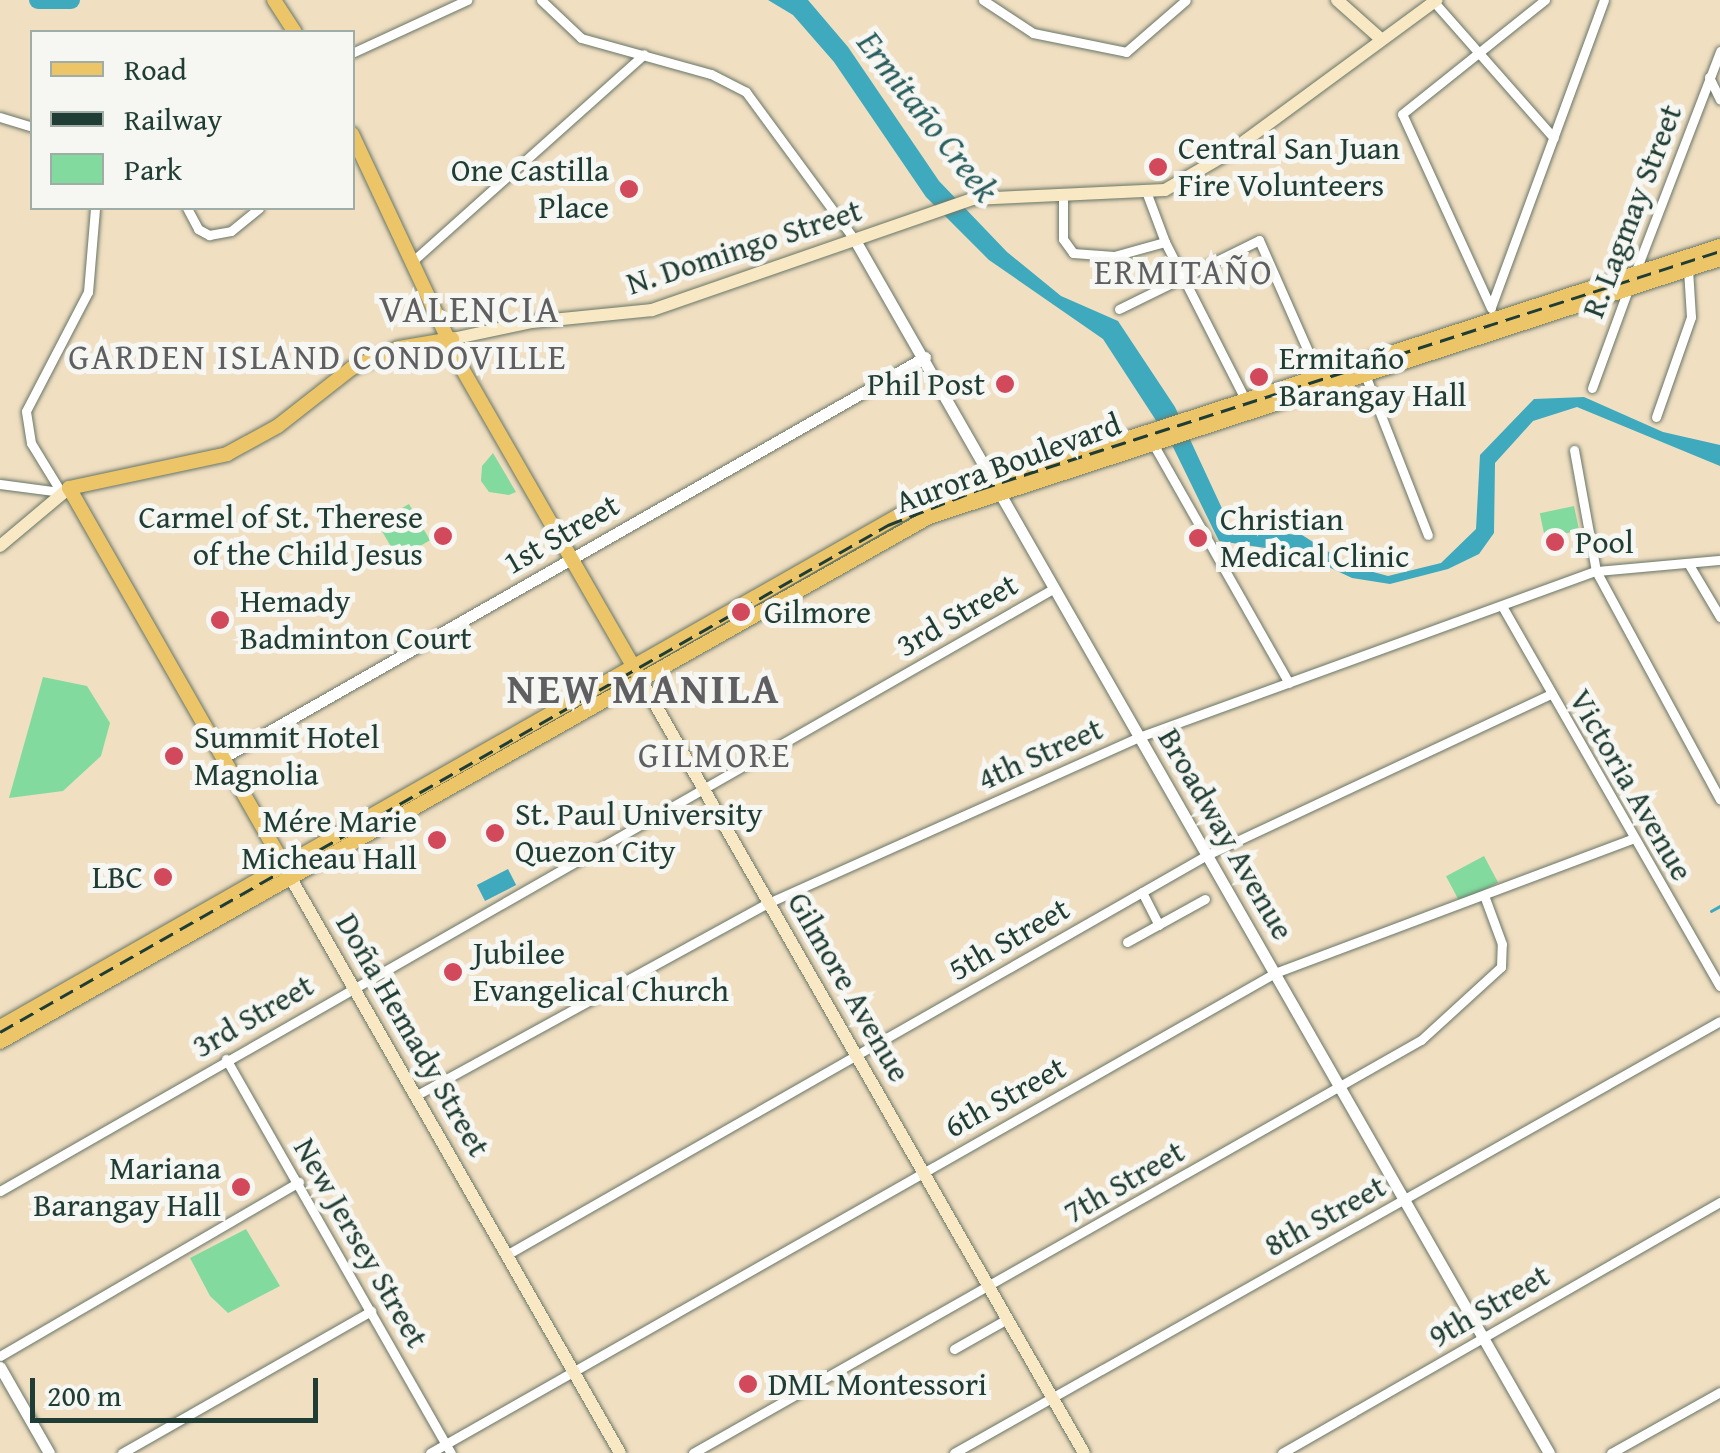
<!DOCTYPE html>
<html>
<head>
<meta charset="utf-8">
<style>
	body { margin:0 }
	#map { position:relative; width:1720px; height:1453px; overflow:hidden; background:#f1dfc2; font-family:"Gentium Book Plus",serif }
	div>[style] { position:absolute }
	.green>* { inset:0; background:#83da9f; transform-origin:0 0 }
	.water>* { inset:0; background:#3fa9be; transform-origin:0 0 }
	.stream>* { height:2.5px; margin:-1.25px; padding:0 1.25px; transform-origin:1.25px; border-radius:1.25px; background:#3fa9be }
	.river>* { height:18px; margin:-9px; padding:0 9px; transform-origin:9px; border-radius:9px; background:#3fa9be }
	.roads { filter:drop-shadow(0 0 2px #687666) drop-shadow(0 0 2px #687666) }
	.minor>* { height:9px; margin:-4.5px; padding:0 4.5px; transform-origin:4.5px; border-radius:4.5px; background:#fff }
	.tertiary>* { height:11px; margin:-5.5px; padding:0 5.5px; transform-origin:5.5px; border-radius:5.5px; background:#fff }
	.secondary>* { height:12px; margin:-6px; padding:0 6px; transform-origin:6px; border-radius:6px; background:#f8e8c3 }
	.primary>* { height:14px; margin:-7px; padding:0 7px; transform-origin:7px; border-radius:7px; background:#edc569 }
	.rail>* { height:2.5px; margin-top:-1.25px; transform-origin:0; background:repeating-linear-gradient(90deg,#1f3d34 0 15px,transparent 0 23px) }
	.dots>* { width:28px; height:28px; translate:-50% -50%; box-sizing:border-box; border:5px solid #f6f6f2; border-radius:50% }
	span { translate:-50% -50%; white-space:nowrap; text-align:center; line-height:1.15; -webkit-text-stroke:10px #f6f6f2; paint-order:stroke }
	.poi-label { font-size:32px; color:#1f3d34 }
	.left { translate:0 -50%; text-align:left }
	.right { translate:-100% -50%; text-align:right }
	.street-label { font-size:32px; color:#1f3d34 }
	.water-label { font-size:35px; color:#295d5d; font-style:italic }
	.neighbourhood-label { font-size:35px; color:#5f5f62; letter-spacing:2.5px }
	.quarter-label { font-size:38px; color:#5f5f62; letter-spacing:2.5px }
	.district-label { font-size:42px; color:#5f5f62; font-weight:700; letter-spacing:2.5px }
	.legend { position:absolute; left:30px; top:30px; width:325px; height:180px; box-sizing:border-box; background:#f6f6f2; border:2px solid #a0aca6; margin:0; padding:12px 18px; list-style:none; font-size:30px; color:#1f3d34 }
	.legend li { display:flex; align-items:center; gap:20px; height:50px }
	.legend b { width:50px; border:2px solid #a0aca6 }
	.scale { position:absolute; left:30px; top:1378px; width:288px; height:45px; box-sizing:border-box; border:5px solid #1f3d34; border-top:0; padding-left:12px; font-size:30px; line-height:35px; white-space:nowrap; color:#1f3d34; -webkit-text-stroke:8px #f6f6f2; paint-order:stroke }
</style>
</head>
<body>
<div id="map">
	<div class="green">
		<i style="clip-path:polygon(493px 453px,516px 492px,509px 495px,489px 492px,481px 481px,482px 466px)"></i>
		<i style="left:409px;top:504px;width:42px;height:37px;rotate:60deg"></i>
		<i style="left:1574px;top:506px;width:25px;height:35px;rotate:78deg"></i>
		<i style="clip-path:polygon(43px 677px,87px 686px,110px 723px,101px 756px,63px 791px,9px 798px)"></i>
		<i style="left:1484px;top:856px;width:30px;height:43px;rotate:62deg"></i>
		<i style="clip-path:polygon(246px 1229px,280px 1286px,228px 1313px,210px 1296px,190px 1258px)"></i>
	</div>
	<div class="water">
		<i style="clip-path:polygon(768px 0,808px 0,848px 47px,939px 181px,1007px 252px,1061px 296px,1118px 321px,1175px 407px,1232px 530px,1302px 535px,1351px 566px,1388px 576px,1441px 563px,1476px 529px,1480px 455px,1534px 399px,1584px 397px,1663px 432px,1720px 445px,1720px 466px,1577px 407px,1533px 421px,1495px 463px,1494px 533px,1479px 554px,1448px 569px,1390px 584px,1352px 578px,1299px 553px,1219px 541px,1172px 445px,1103px 339px,989px 260px,926px 197px,834px 62px,793px 15px)"></i>
		<i style="left:508px;top:869px;width:18px;height:35px;rotate:63deg"></i>
	</div>
	<div class="stream">
		<i style="left:1711px;top:911px;width:10px;rotate:-29deg"></i>
	</div>
	<div class="river">
		<i style="left:38px;top:0;width:33px"></i>
	</div>
	<div class="roads">
		<div class="minor">
			<i style="left:541px;top:0;width:55px;rotate:43.5deg"></i>
			<i style="left:581px;top:38px;width:135px;rotate:15.5deg"></i>
			<i style="left:711px;top:74px;width:39px;rotate:27deg"></i>
			<i style="left:746px;top:92px;width:186px;rotate:53.7deg"></i>
			<i style="left:983px;top:0;width:60px;rotate:33.4deg"></i>
			<i style="left:1033px;top:33px;width:95px;rotate:11.5deg"></i>
			<i style="left:1126px;top:52px;width:79px;rotate:-40.9deg"></i>
			<i style="left:1434px;top:2px;width:181px;rotate:48.6deg"></i>
			<i style="left:352px;top:53px;width:127px;rotate:-24.7deg"></i>
			<i style="left:1709px;top:77px;width:25px;rotate:64deg"></i>
			<i style="left:0;top:117px;width:34px;rotate:17deg"></i>
			<i style="left:1063px;top:194px;width:45px;rotate:90deg"></i>
			<i style="left:1063px;top:239px;width:17px;rotate:54deg"></i>
			<i style="left:1073px;top:253px;width:41px;rotate:4.2deg"></i>
			<i style="left:1114px;top:256px;width:53px;rotate:-15.4deg"></i>
			<i style="left:1147px;top:194px;width:51px;rotate:69.4deg"></i>
			<i style="left:1165px;top:242px;width:181px;rotate:63deg"></i>
			<i style="left:187px;top:208px;width:24px;rotate:62deg"></i>
			<i style="left:198px;top:229px;width:13px;rotate:29deg"></i>
			<i style="left:209px;top:235px;width:22px;rotate:-10deg"></i>
			<i style="left:231px;top:231px;width:36px;rotate:-39deg"></i>
			<i style="left:415px;top:259px;width:307px;rotate:-41.8deg"></i>
			<i style="left:1635px;top:273px;width:238px;rotate:-69deg"></i>
			<i style="left:1491px;top:307px;width:327px;rotate:-69.8deg"></i>
			<i style="left:1491px;top:308px;width:213px;rotate:-114.6deg"></i>
			<i style="left:1402px;top:114px;width:183px;rotate:-38.6deg"></i>
			<i style="left:1119px;top:309px;width:156px;rotate:-26.2deg"></i>
			<i style="left:1259px;top:240px;width:146px;rotate:66.2deg"></i>
			<i style="left:1364px;top:372px;width:175px;rotate:68.6deg"></i>
			<i style="left:1592px;top:388px;width:108px;rotate:-69.9deg"></i>
			<i style="left:1656px;top:417px;width:106px;rotate:-70.7deg"></i>
			<i style="left:1691px;top:317px;width:48px;rotate:-93.6deg"></i>
			<i style="left:1152px;top:442px;width:277px;rotate:60.4deg"></i>
			<i style="left:1574px;top:450px;width:123px;rotate:79.7deg"></i>
			<i style="left:1596px;top:571px;width:260px;rotate:61.5deg"></i>
			<i style="left:0;top:484px;width:62px;rotate:7.5deg"></i>
			<i style="left:61px;top:492px;width:57px;rotate:-121.5deg"></i>
			<i style="left:31px;top:443px;width:32px;rotate:-99deg"></i>
			<i style="left:26px;top:411px;width:134px;rotate:-62.5deg"></i>
			<i style="left:88px;top:292px;width:84px;rotate:-85.2deg"></i>
			<i style="left:1688px;top:563px;width:63px;rotate:59.3deg"></i>
			<i style="left:1502px;top:606px;width:438px;rotate:60.2deg"></i>
			<i style="left:1142px;top:892px;width:37px;rotate:63deg"></i>
			<i style="left:1127px;top:942px;width:89px;rotate:-28.9deg"></i>
			<i style="left:226px;top:1059px;width:454px;rotate:60.3deg"></i>
			<i style="left:417px;top:1095px;width:400px;rotate:-28.7deg"></i>
			<i style="left:768px;top:903px;width:406px;rotate:-24.1deg"></i>
			<i style="left:1139px;top:737px;width:486px;rotate:-20deg"></i>
			<i style="left:1596px;top:571px;width:124px;rotate:-5.1deg"></i>
			<i style="left:0;top:1191px;width:1213px;rotate:-29.76deg"></i>
			<i style="left:508px;top:1254px;width:805px;rotate:-29.72deg"></i>
			<i style="left:1207px;top:855px;width:379px;rotate:-25.1deg"></i>
			<i style="left:954px;top:1349px;width:61px;rotate:-29.5deg"></i>
			<i style="left:0;top:1356px;width:346px;rotate:-30.2deg"></i>
			<i style="left:122px;top:1453px;width:287px;rotate:-29.7deg"></i>
			<i style="left:430px;top:1453px;width:972px;rotate:-29.6deg"></i>
			<i style="left:1275px;top:973px;width:380px;rotate:-20.6deg"></i>
			<i style="left:693px;top:1453px;width:837px;rotate:-29.57deg"></i>
			<i style="left:1421px;top:1040px;width:108px;rotate:-42.4deg"></i>
			<i style="left:1501px;top:967px;width:23px;rotate:-88deg"></i>
			<i style="left:1502px;top:944px;width:49px;rotate:-110.3deg"></i>
			<i style="left:954px;top:1453px;width:879px;rotate:-29.42deg"></i>
			<i style="left:1282px;top:1453px;width:505px;rotate:-29.82deg"></i>
			<i style="left:1611px;top:1453px;width:125px;rotate:-29.2deg"></i>
		</div>
		<div class="tertiary">
			<i style="left:856px;top:242px;width:1395px;rotate:60.22deg"></i>
			<i style="left:224px;top:757px;width:807px;rotate:-29.71deg"></i>
			<i style="left:0;top:1367px;width:99px;rotate:60.3deg"></i>
		</div>
		<div class="secondary">
			<i style="left:1337px;top:0;width:59px;rotate:41.6deg"></i>
			<i style="left:452px;top:339px;width:82px;rotate:-12deg"></i>
			<i style="left:532px;top:322px;width:121px;rotate:-5.7deg"></i>
			<i style="left:652px;top:310px;width:340px;rotate:-19.1deg"></i>
			<i style="left:973px;top:199px;width:192px;rotate:-2.7deg"></i>
			<i style="left:1165px;top:190px;width:72px;rotate:-30.1deg"></i>
			<i style="left:1227px;top:154px;width:260px;rotate:-36.3deg"></i>
			<i style="left:0;top:546px;width:90px;rotate:-40deg"></i>
			<i style="left:640px;top:678px;width:893px;rotate:60.19deg"></i>
			<i style="left:289px;top:875px;width:666px;rotate:60.2deg"></i>
		</div>
		<div class="primary">
			<i style="left:274px;top:0;width:38px;rotate:57deg"></i>
			<i style="left:352px;top:134px;width:255px;rotate:64.9deg"></i>
			<i style="left:460px;top:365px;width:355px;rotate:60.1deg"></i>
			<i style="left:287px;top:870px;width:440px;rotate:-119.7deg"></i>
			<i style="left:69px;top:488px;width:162px;rotate:-12.1deg"></i>
			<i style="left:227px;top:454px;width:58px;rotate:-28.8deg"></i>
			<i style="left:278px;top:426px;width:94px;rotate:-38.1deg"></i>
			<i style="left:352px;top:368px;width:51px;rotate:-23.1deg"></i>
			<i style="left:399px;top:348px;width:54px;rotate:-9.6deg"></i>
			<i style="left:0;top:1027px;width:1047px;rotate:-29.65deg"></i>
			<i style="left:910px;top:509px;width:852px;rotate:-17.99deg"></i>
			<i style="left:0;top:1042px;width:1067px;rotate:-29.47deg"></i>
			<i style="left:929px;top:517px;width:832px;rotate:-18.06deg"></i>
		</div>
	</div>
	<div class="rail">
		<i style="left:0;top:1032px;width:1023px;rotate:-29.72deg"></i>
		<i style="left:888px;top:525px;width:99px;rotate:-21.4deg"></i>
		<i style="left:980px;top:489px;width:777px;rotate:-17.83deg"></i>
	</div>
	<div class="dots">
		<i style="left:1158px;top:167px;background:#d1495b"></i>
		<i style="left:629px;top:189px;background:#d1495b"></i>
		<i style="left:1259px;top:377px;background:#d1495b"></i>
		<i style="left:1005px;top:384px;background:#d1495b"></i>
		<i style="left:443px;top:536px;background:#d1495b"></i>
		<i style="left:1198px;top:538px;background:#d1495b"></i>
		<i style="left:1555px;top:542px;background:#d1495b"></i>
		<i style="left:741px;top:612px;background:#d1495b"></i>
		<i style="left:220px;top:620px;background:#d1495b"></i>
		<i style="left:174px;top:756px;background:#d1495b"></i>
		<i style="left:495px;top:833px;background:#d1495b"></i>
		<i style="left:437px;top:840px;background:#d1495b"></i>
		<i style="left:163px;top:877px;background:#d1495b"></i>
		<i style="left:453px;top:972px;background:#d1495b"></i>
		<i style="left:241px;top:1187px;background:#d1495b"></i>
		<i style="left:748px;top:1384px;background:#d1495b"></i>
	</div>
	<div class="poi-label">
		<span class="left" style="left:1178px;top:167px">Central San Juan<br>Fire Volunteers</span>
		<span class="right" style="left:609px;top:189px">One Castilla<br>Place</span>
		<span class="left" style="left:1279px;top:377px">Ermitaño<br>Barangay Hall</span>
		<span class="right" style="left:985px;top:384px">Phil Post</span>
		<span class="right" style="left:423px;top:536px">Carmel of St. Therese<br>of the Child Jesus</span>
		<span class="left" style="left:1220px;top:538px">Christian<br>Medical Clinic</span>
		<span class="left" style="left:1575px;top:542px">Pool</span>
		<span class="left" style="left:240px;top:620px">Hemady<br>Badminton Court</span>
		<span class="left" style="left:764px;top:612px">Gilmore</span>
		<span class="left" style="left:194px;top:756px">Summit Hotel<br>Magnolia</span>
		<span class="left" style="left:515px;top:833px">St. Paul University<br>Quezon City</span>
		<span class="right" style="left:417px;top:840px">Mére Marie<br>Micheau Hall</span>
		<span class="right" style="left:143px;top:877px">LBC</span>
		<span class="left" style="left:473px;top:972px">Jubilee<br>Evangelical Church</span>
		<span class="right" style="left:221px;top:1187px">Mariana<br>Barangay Hall</span>
		<span class="left" style="left:768px;top:1384px">DML Montessori</span>
	</div>
	<div class="street-label">
		<span style="left:1632px;top:211px;rotate:-69deg">R. Lagmay Street</span>
		<span style="left:744px;top:247px;rotate:-18deg">N. Domingo Street</span>
		<span style="left:1008px;top:463px;rotate:-20deg">Aurora Boulevard</span>
		<span style="left:561px;top:534px;rotate:-30deg">1st Street</span>
		<span style="left:957px;top:615px;rotate:-30deg">3rd Street</span>
		<span style="left:1040px;top:754px;rotate:-24deg">4th Street</span>
		<span style="left:1631px;top:785px;rotate:60deg">Victoria Avenue</span>
		<span style="left:1226px;top:834px;rotate:60deg">Broadway Avenue</span>
		<span style="left:1009px;top:939px;rotate:-30deg">5th Street</span>
		<span style="left:849px;top:987px;rotate:60deg">Gilmore Avenue</span>
		<span style="left:253px;top:1016px;rotate:-30deg">3rd Street</span>
		<span style="left:413px;top:1035px;rotate:60deg">Doña Hemady Street</span>
		<span style="left:1005px;top:1097px;rotate:-29deg">6th Street</span>
		<span style="left:1124px;top:1182px;rotate:-30deg">7th Street</span>
		<span style="left:1325px;top:1216px;rotate:-29deg">8th Street</span>
		<span style="left:361px;top:1243px;rotate:60deg">New Jersey Street</span>
		<span style="left:1489px;top:1306px;rotate:-30deg">9th Street</span>
	</div>
	<div class="water-label">
		<span style="left:928px;top:116px;rotate:52deg">Ermitaño Creek</span>
	</div>
	<div class="neighbourhood-label">
		<span style="left:1184px;top:272px">ERMITAÑO</span>
		<span style="left:318px;top:357px">GARDEN ISLAND CONDOVILLE</span>
		<span style="left:715px;top:755px">GILMORE</span>
	</div>
	<div class="quarter-label">
		<span style="left:470px;top:309px">VALENCIA</span>
	</div>
	<div class="district-label">
		<span style="left:644px;top:688px">NEW MANILA</span>
	</div>
	<ul class="legend">
	<li><b style="height:12px;background:#edc569"></b>Road</li>
	<li><b style="height:12px;background:#1f3d34"></b>Railway</li>
	<li><b style="height:28px;background:#83da9f"></b>Park</li>
	</ul>
	<div class="scale">200 m</div>
</div>
</body>
</html>
